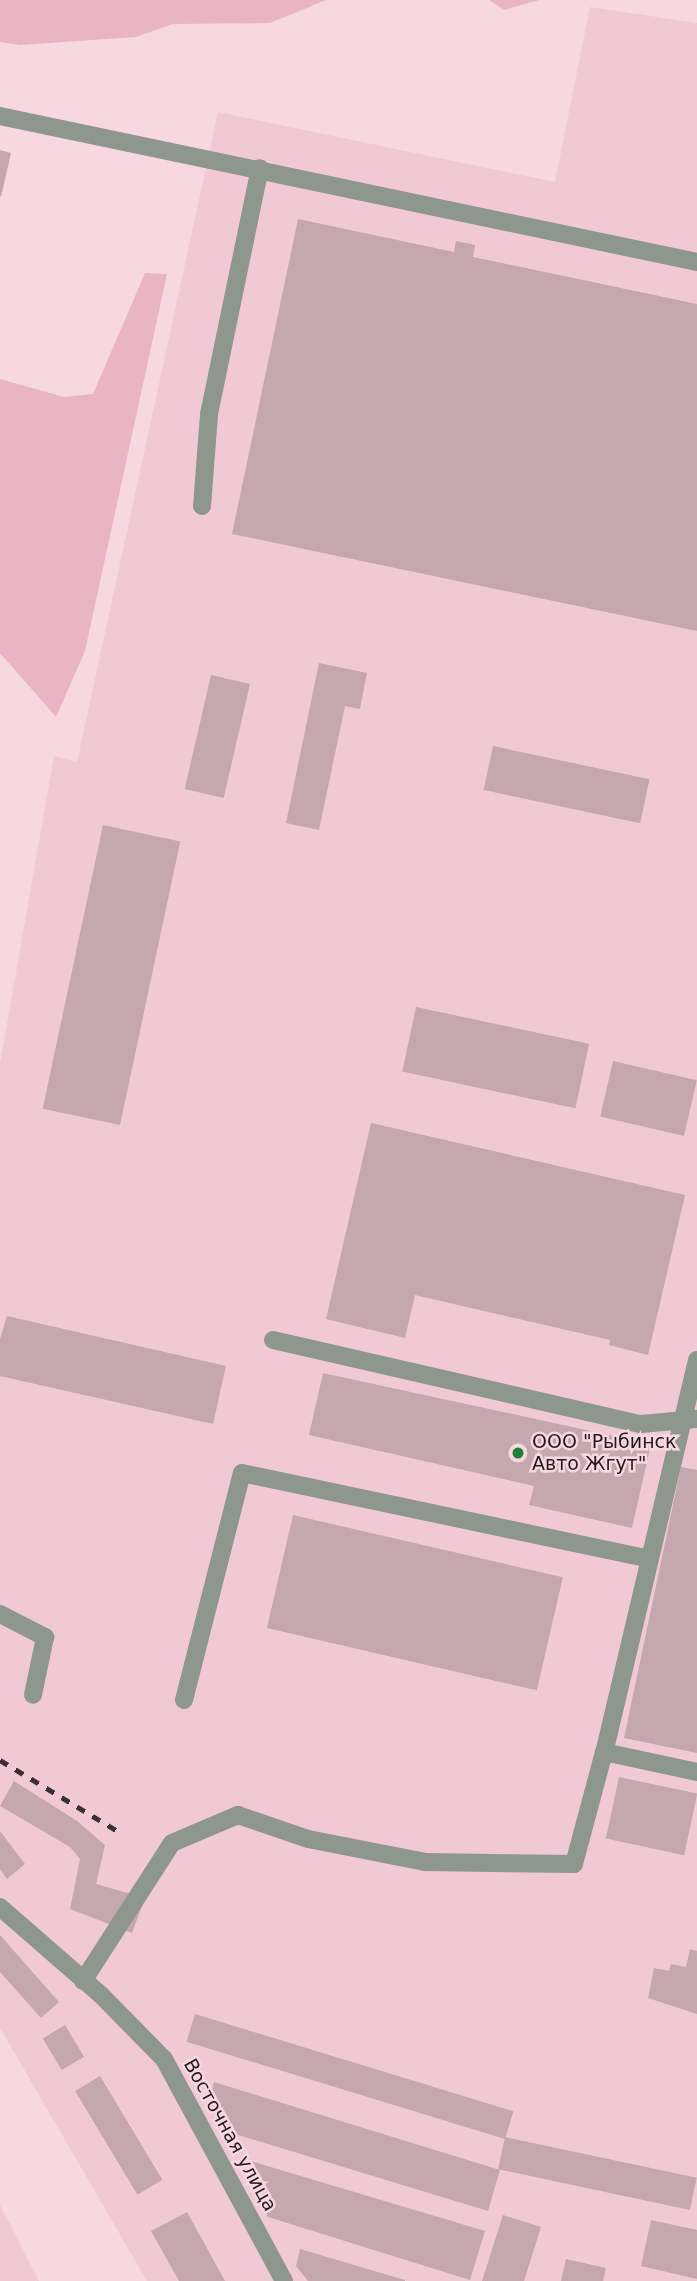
<!DOCTYPE html>
<html>
<head>
<meta charset="utf-8">
<style>
	body { margin:0 }
	#map { position:relative; width:697px; height:2281px; overflow:hidden; background:#f7d8e0; font-family:"DejaVu Sans",sans-serif }
	div>[style] { position:absolute }
	.built>* { inset:0; background:#f1c9d4 }
	.green>* { inset:0; background:#e9b5c3 }
	.building>* { inset:0; background:#c5a7af; transform-origin:0 0 }
	.minor>* { height:18px; margin:-9px; padding:0 9px; transform-origin:9px; border-radius:9px; background:#8e978e }
	.rail>* { height:5px; margin-top:-2.5px; transform-origin:0; background:repeating-linear-gradient(90deg,#3b2f33 0 9px,transparent 0 18px) }
	.dots>* { width:19px; height:19px; translate:-50% -50%; box-sizing:border-box; border:4px solid #f7d8e0; border-radius:50% }
	span { translate:-50% -50%; white-space:nowrap; text-align:center; line-height:1.15; -webkit-text-stroke:5px #f7d8e0; paint-order:stroke }
	.poi-label { font-size:19px; color:#241a1d }
	.left { translate:0 -50%; text-align:left }
	.street-label { font-size:19px; color:#241a1d }
</style>
</head>
<body>
<div id="map">
	<div class="built">
		<i style="clip-path:polygon(590px 7px,697px 23px,697px 2281px,147px 2281px,0 2028px,0 1064px,54px 756px,77px 762px,218px 112px,555px 182px)"></i>
		<i style="clip-path:polygon(0 2205px,39px 2281px,0 2281px)"></i>
	</div>
	<div class="green">
		<i style="clip-path:polygon(0 0,326px 0,270px 23px,173px 24px,136px 37px,20px 45px,0 42px)"></i>
		<i style="clip-path:polygon(489px 0,539px 0,504px 10px)"></i>
		<i style="clip-path:polygon(145px 273px,167px 274px,85px 651px,56px 717px,0 653px,0 379px,64px 397px,93px 394px)"></i>
	</div>
	<div class="building">
		<i style="clip-path:polygon(0 150px,11px 153px,1px 197px,0 196px)"></i>
		<i style="clip-path:polygon(298px 219px,454px 252px,456px 241px,475px 245px,473px 257px,697px 304px,697px 631px,232px 534px)"></i>
		<i style="clip-path:polygon(319px 663px,367px 673px,360px 709px,345px 706px,319px 830px,286px 823px)"></i>
		<i style="left:211px;top:675px;width:40px;height:117px;rotate:13deg"></i>
		<i style="left:493px;top:746px;width:160px;height:45px;rotate:12deg"></i>
		<i style="left:103px;top:825px;width:79px;height:290px;rotate:12deg"></i>
		<i style="left:416px;top:1007px;width:177px;height:66px;rotate:12deg"></i>
		<i style="left:613px;top:1061px;width:86px;height:57px;rotate:13deg"></i>
		<i style="clip-path:polygon(371px 1123px,685px 1195px,648px 1355px,609px 1345px,610px 1340px,415px 1295px,405px 1338px,326px 1319px)"></i>
		<i style="clip-path:polygon(7px 1316px,226px 1366px,213px 1424px,0 1376px,0 1339px)"></i>
		<i style="clip-path:polygon(323px 1373px,651px 1444px,632px 1528px,529px 1505px,534px 1486px,309px 1435px)"></i>
		<i style="clip-path:polygon(681px 1467px,697px 1470px,697px 1753px,624px 1738px)"></i>
		<i style="left:293px;top:1515px;width:277px;height:116px;rotate:13deg"></i>
		<i style="left:619px;top:1777px;width:80px;height:63px;rotate:12deg"></i>
		<i style="clip-path:polygon(14px 1781px,77px 1821px,105px 1845px,96px 1884px,145px 1898px,132px 1933px,70px 1909px,80px 1859px,70px 1847px,0 1806px)"></i>
		<i style="clip-path:polygon(0 1831px,25px 1864px,7px 1879px,0 1869px)"></i>
		<i style="clip-path:polygon(0 1935px,59px 2002px,41px 2018px,0 1972px)"></i>
		<i style="clip-path:polygon(690px 1949px,697px 1951px,697px 2014px,648px 1998px,654px 1968px,669px 1971px,671px 1964px,686px 1967px)"></i>
		<i style="left:195px;top:2014px;width:333px;height:29px;rotate:17deg"></i>
		<i style="left:65px;top:2025px;width:37px;height:26px;rotate:59deg"></i>
		<i style="left:100px;top:2076px;width:121px;height:29px;rotate:59deg"></i>
		<i style="clip-path:polygon(214px 2082px,500px 2170px,488px 2211px,225px 2131px,209px 2106px)"></i>
		<i style="left:505px;top:2137px;width:196px;height:33px;rotate:12deg"></i>
		<i style="clip-path:polygon(251px 2161px,485px 2231px,470px 2280px,268px 2217px,245px 2180px)"></i>
		<i style="clip-path:polygon(187px 2212px,225px 2281px,179px 2281px,151px 2231px)"></i>
		<i style="clip-path:polygon(503px 2215px,541px 2227px,524px 2281px,482px 2281px)"></i>
		<i style="clip-path:polygon(651px 2220px,697px 2230px,697px 2279px,641px 2266px)"></i>
		<i style="clip-path:polygon(300px 2249px,405px 2280px,405px 2281px,308px 2281px,296px 2266px)"></i>
		<i style="clip-path:polygon(566px 2259px,606px 2268px,603px 2281px,561px 2281px)"></i>
	</div>
	<div class="minor">
		<i style="left:0;top:116px;width:712px;rotate:11.83deg"></i>
		<i style="left:202px;top:506px;width:92px;rotate:-85.6deg"></i>
		<i style="left:209px;top:414px;width:251px;rotate:-78.3deg"></i>
		<i style="left:273px;top:1340px;width:377px;rotate:12.9deg"></i>
		<i style="left:641px;top:1424px;width:56px;rotate:-5.1deg"></i>
		<i style="left:697px;top:1360px;width:403px;rotate:103.3deg"></i>
		<i style="left:604px;top:1752px;width:95px;rotate:12.1deg"></i>
		<i style="left:0;top:1614px;width:51px;rotate:27.1deg"></i>
		<i style="left:45px;top:1637px;width:59px;rotate:101.7deg"></i>
		<i style="left:184px;top:1700px;width:234px;rotate:-75.7deg"></i>
		<i style="left:242px;top:1473px;width:416px;rotate:11.9deg"></i>
		<i style="left:0;top:1907px;width:134px;rotate:41.1deg"></i>
		<i style="left:101px;top:1995px;width:90px;rotate:45.5deg"></i>
		<i style="left:164px;top:2059px;width:252px;rotate:61.6deg"></i>
		<i style="left:83px;top:1981px;width:164px;rotate:-57.2deg"></i>
		<i style="left:172px;top:1843px;width:72px;rotate:-23deg"></i>
		<i style="left:238px;top:1815px;width:74px;rotate:18.9deg"></i>
		<i style="left:308px;top:1839px;width:119px;rotate:11.1deg"></i>
		<i style="left:425px;top:1862px;width:149px;rotate:0.8deg"></i>
		<i style="left:574px;top:1864px;width:116px;rotate:-75deg"></i>
	</div>
	<div class="rail">
		<i style="left:0;top:1760px;width:141px;rotate:31.1deg"></i>
	</div>
	<div class="dots">
		<i style="left:518px;top:1453px;background:#1f8134"></i>
	</div>
	<div class="poi-label">
		<span class="left" style="left:532px;top:1453px">ООО "Рыбинск<br>Авто Жгут"</span>
	</div>
	<div class="street-label">
		<span style="left:230px;top:2135px;rotate:61deg">Восточная улица</span>
	</div>
</div>
</body>
</html>
